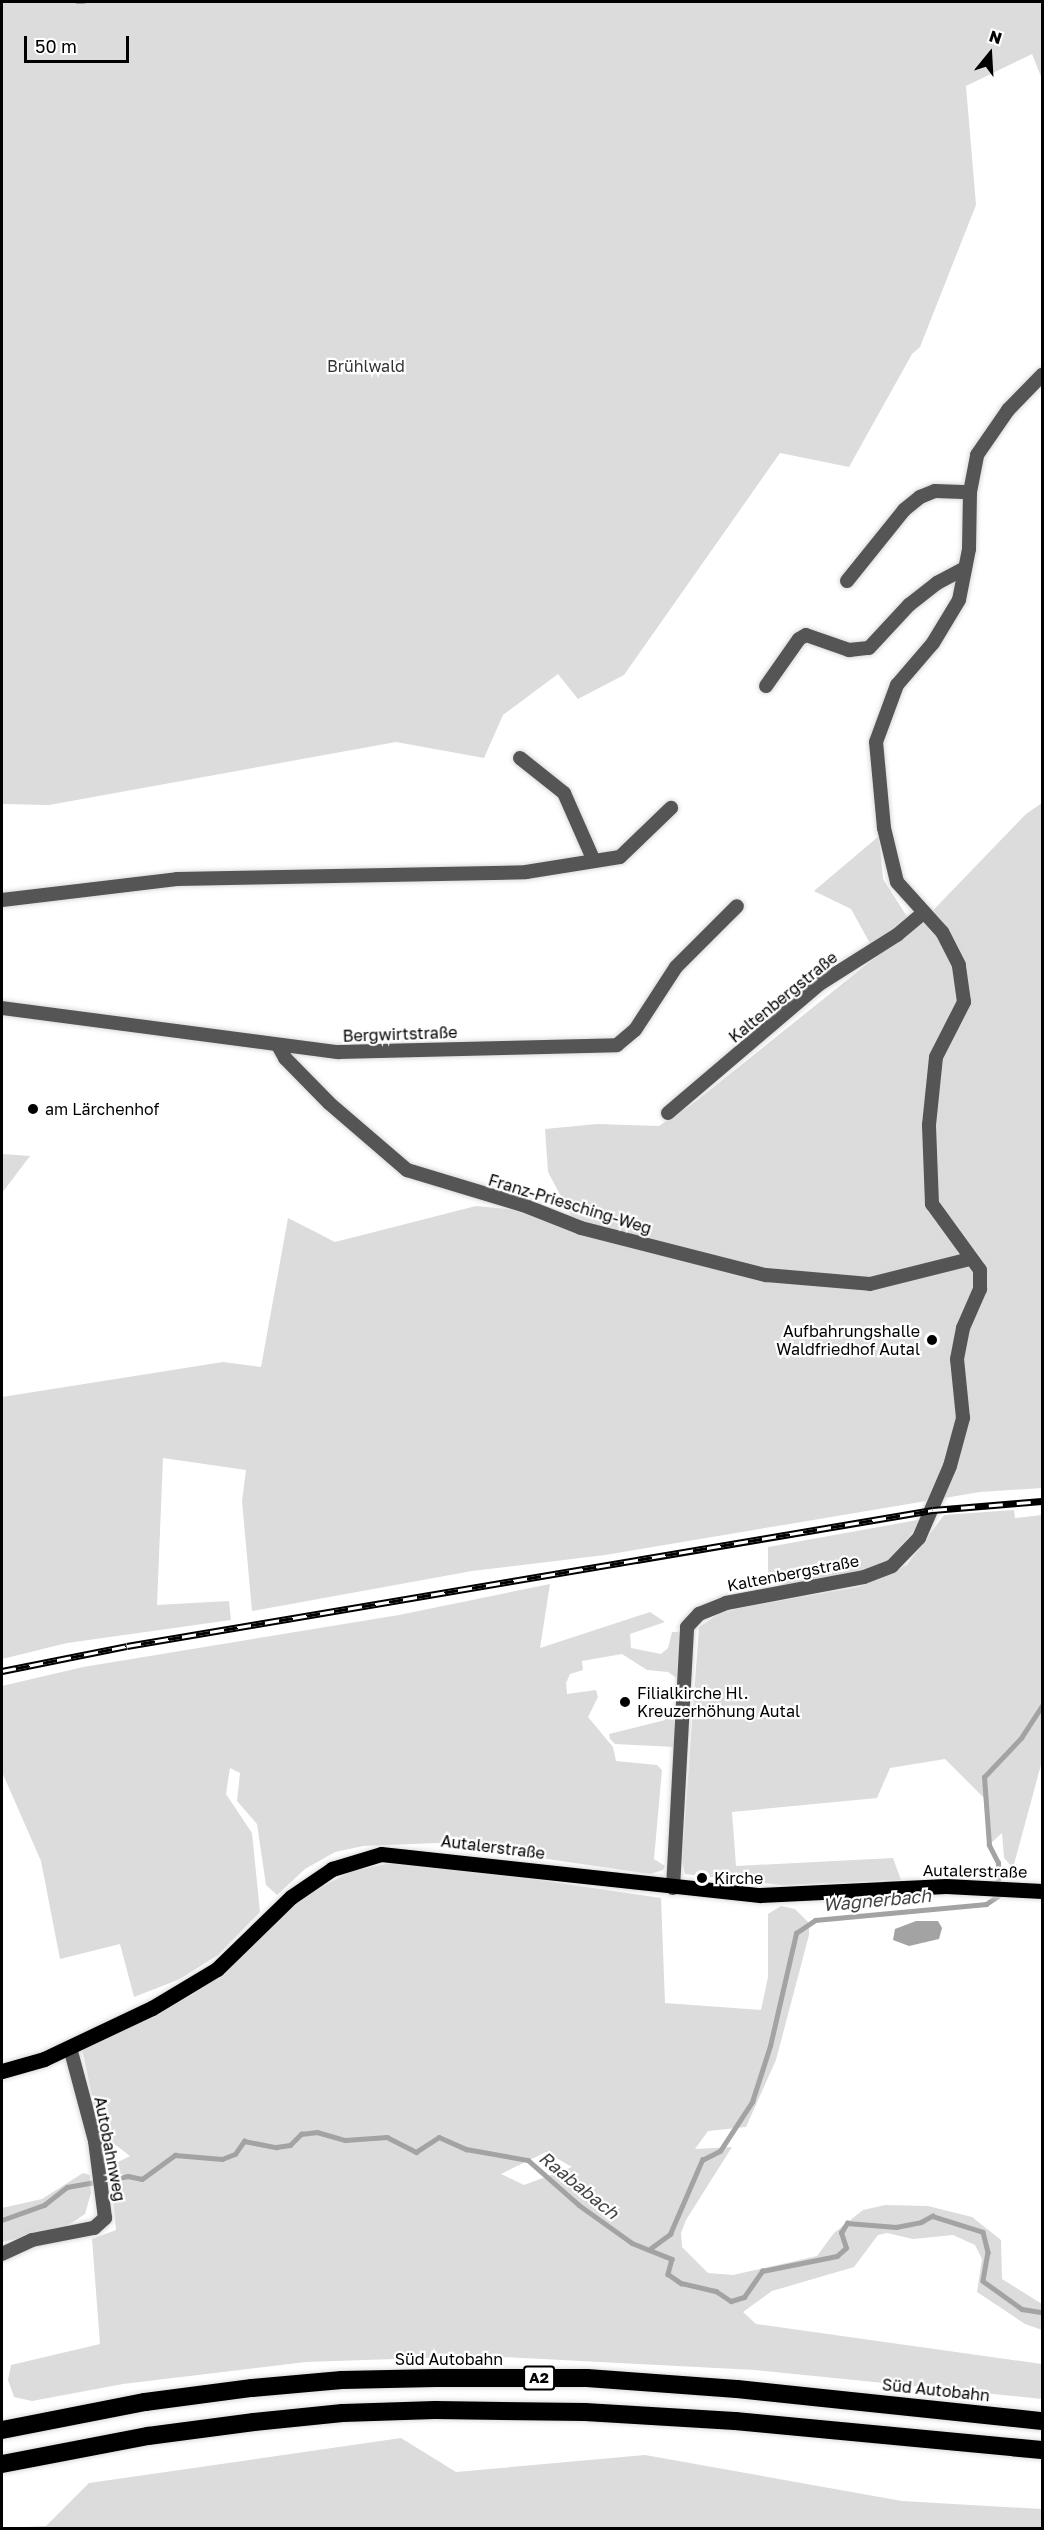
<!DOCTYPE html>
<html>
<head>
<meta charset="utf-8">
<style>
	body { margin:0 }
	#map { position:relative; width:1044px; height:2530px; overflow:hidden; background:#fff; font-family:"Golos Text",sans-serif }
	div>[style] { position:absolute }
	.green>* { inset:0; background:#dcdcdc }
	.water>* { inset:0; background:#a3a3a3 }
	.stream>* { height:4.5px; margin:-2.25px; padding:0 2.25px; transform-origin:2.25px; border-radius:2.25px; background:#a3a3a3 }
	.roads { filter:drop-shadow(0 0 2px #dbdbdb) drop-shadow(0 0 2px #dbdbdb) }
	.minor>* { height:14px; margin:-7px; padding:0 7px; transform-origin:7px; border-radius:7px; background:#555 }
	.major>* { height:15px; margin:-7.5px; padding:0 7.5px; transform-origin:7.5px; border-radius:7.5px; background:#000 }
	.highway>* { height:18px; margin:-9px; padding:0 9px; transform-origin:9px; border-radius:9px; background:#000 }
	.rail>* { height:7px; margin-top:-3.5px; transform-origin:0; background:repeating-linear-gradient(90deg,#fff 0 14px,#000 0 28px); box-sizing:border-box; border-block:2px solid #000 }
	.dots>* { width:16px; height:16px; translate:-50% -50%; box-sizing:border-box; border:3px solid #fff; border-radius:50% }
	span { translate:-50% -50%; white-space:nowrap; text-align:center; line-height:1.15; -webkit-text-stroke:4.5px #fff; paint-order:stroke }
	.shield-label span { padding:2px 4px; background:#fff; border:2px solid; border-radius:4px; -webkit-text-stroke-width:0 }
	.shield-label { font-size:15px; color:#000; font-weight:700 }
	.park-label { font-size:16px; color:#333 }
	.street-label { font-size:16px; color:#000 }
	.poi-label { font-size:16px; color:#000 }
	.left { translate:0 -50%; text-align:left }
	.right { translate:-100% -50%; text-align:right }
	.water-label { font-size:18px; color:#444; font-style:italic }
	.frame { position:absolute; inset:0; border:3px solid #000; pointer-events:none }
	.north { position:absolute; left:960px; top:24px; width:60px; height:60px; -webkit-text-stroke:4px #fff; paint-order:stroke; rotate:18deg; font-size:16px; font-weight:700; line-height:24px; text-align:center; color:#000 }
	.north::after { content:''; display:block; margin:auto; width:21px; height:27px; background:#000; clip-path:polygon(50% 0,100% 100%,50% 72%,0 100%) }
	.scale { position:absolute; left:24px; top:36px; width:105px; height:27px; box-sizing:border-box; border:3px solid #000; border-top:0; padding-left:8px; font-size:18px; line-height:21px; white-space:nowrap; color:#000; -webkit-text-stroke:4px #fff; paint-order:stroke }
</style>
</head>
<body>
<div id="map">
	<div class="green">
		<i style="clip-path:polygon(2px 2px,1042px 2px,1042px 79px,1032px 54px,966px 86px,976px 205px,920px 347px,912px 354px,849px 467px,780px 453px,624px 675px,578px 699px,558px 674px,503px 715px,484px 758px,396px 742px,49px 805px,2px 804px)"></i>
		<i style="clip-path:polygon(1042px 803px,1042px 1488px,980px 1492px,605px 1555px,472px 1571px,252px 1611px,242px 1501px,246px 1470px,163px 1458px,157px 1605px,229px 1601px,231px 1620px,67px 1643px,2px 1659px,2px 1397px,223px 1362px,261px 1367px,288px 1218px,335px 1242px,476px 1206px,571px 1215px,548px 1172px,545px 1129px,597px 1124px,659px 1126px,695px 1102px,877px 956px,851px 909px,814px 891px,879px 836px,883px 879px,915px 929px,1026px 814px)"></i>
		<i style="clip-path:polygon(2px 1154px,30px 1156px,2px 1193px)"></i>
		<i style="clip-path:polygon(1014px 1510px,1015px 1518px,1042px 1515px,1042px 1761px,1013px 1868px,1004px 1858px,1002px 1833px,991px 1843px,984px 1798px,945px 1759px,890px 1768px,877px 1798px,732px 1812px,736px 1866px,893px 1858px,901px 1880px,782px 1885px,685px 1874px,682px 1860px,699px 1627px,719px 1614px,740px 1608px,859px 1587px,907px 1565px,944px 1515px)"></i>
		<i style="clip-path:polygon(923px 1519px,892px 1558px,873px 1568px,783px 1585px,768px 1572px,768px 1547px)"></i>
		<i style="clip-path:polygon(550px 1584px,540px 1648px,650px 1612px,665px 1622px,630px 1634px,631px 1648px,661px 1654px,668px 1648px,672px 1632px,680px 1632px,678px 1679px,668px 1672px,647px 1670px,622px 1654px,582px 1661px,583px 1670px,570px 1674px,566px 1683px,567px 1694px,596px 1690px,598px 1697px,588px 1717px,613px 1747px,616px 1761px,657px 1765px,662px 1770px,654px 1859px,665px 1866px,663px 1870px,650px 1874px,438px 1843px,363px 1846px,335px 1852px,305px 1869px,277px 1895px,266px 1885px,257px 1824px,237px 1801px,240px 1773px,230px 1768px,226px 1794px,252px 1833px,260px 1912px,218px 1955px,180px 1979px,134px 1997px,120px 1944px,60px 1959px,41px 1861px,2px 1772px,2px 1686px,83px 1667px,399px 1615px)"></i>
		<i style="clip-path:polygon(674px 1705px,674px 1747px,615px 1744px,610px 1739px,609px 1734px,665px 1720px,662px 1710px)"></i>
		<i style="clip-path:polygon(evenodd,387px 1864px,430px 1864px,661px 1898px,665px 2003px,761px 2010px,768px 1977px,768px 1914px,781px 1906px,795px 1909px,809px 1923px,809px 1935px,776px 2060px,746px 2127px,708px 2131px,695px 2149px,732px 2147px,686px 2220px,681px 2233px,682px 2247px,708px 2273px,733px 2275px,817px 2256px,834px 2233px,863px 2210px,885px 2205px,928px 2206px,972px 2217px,1001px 2240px,1002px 2279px,1042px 2304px,1042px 2330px,1025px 2324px,977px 2292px,982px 2259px,975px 2245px,953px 2235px,913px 2239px,887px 2233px,878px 2235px,854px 2267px,772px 2291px,743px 2312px,756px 2324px,1042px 2364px,1042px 2399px,755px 2370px,483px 2356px,306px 2362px,123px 2384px,32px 2401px,14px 2397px,8px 2380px,11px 2365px,100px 2344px,92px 2239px,116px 2230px,110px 2166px,130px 2156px,100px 2133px,82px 2049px,204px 1986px,308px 1894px,352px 1871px,387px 1864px,546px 2152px,572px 2167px,524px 2185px,501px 2174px,546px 2152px)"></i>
		<i style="clip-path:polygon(83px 2173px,90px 2175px,91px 2193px,85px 2214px,64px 2228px,2px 2242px,2px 2208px,42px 2199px)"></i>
		<i style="clip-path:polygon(401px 2438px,456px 2472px,645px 2455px,902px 2501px,1042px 2509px,1042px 2528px,2px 2528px,46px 2526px,89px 2483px)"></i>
	</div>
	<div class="water">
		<i style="clip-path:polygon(916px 1921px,938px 1921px,942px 1928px,939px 1939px,909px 1946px,893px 1940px,895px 1929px)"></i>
	</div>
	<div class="stream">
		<i style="left:77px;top:2px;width:7px"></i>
		<i style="left:2px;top:2220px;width:45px;rotate:-19.7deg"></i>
		<i style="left:44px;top:2205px;width:29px;rotate:-38deg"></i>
		<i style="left:67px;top:2187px;width:62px;rotate:-10.2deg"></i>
		<i style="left:128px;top:2176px;width:14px;rotate:12deg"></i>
		<i style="left:142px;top:2179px;width:41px;rotate:-36deg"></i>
		<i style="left:175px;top:2155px;width:47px;rotate:4.9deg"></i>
		<i style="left:222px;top:2159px;width:14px;rotate:-21deg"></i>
		<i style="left:235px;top:2154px;width:16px;rotate:-55deg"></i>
		<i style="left:244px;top:2141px;width:33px;rotate:11deg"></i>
		<i style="left:276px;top:2147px;width:14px;rotate:-8deg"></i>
		<i style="left:290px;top:2145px;width:16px;rotate:-45deg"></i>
		<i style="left:301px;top:2134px;width:16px;rotate:-7deg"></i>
		<i style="left:317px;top:2132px;width:29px;rotate:16deg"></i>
		<i style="left:345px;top:2140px;width:42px;rotate:-4.1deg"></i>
		<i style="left:387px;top:2137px;width:33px;rotate:27deg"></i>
		<i style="left:416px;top:2152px;width:27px;rotate:-33deg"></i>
		<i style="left:439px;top:2137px;width:30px;rotate:24deg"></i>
		<i style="left:466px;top:2149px;width:63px;rotate:10.1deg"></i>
		<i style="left:528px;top:2160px;width:68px;rotate:41.4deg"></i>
		<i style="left:579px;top:2205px;width:65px;rotate:35.6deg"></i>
		<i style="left:632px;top:2243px;width:43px;rotate:21.8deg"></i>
		<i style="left:672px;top:2259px;width:16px;rotate:105deg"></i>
		<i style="left:668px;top:2274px;width:16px;rotate:35deg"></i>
		<i style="left:681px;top:2283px;width:36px;rotate:13deg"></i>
		<i style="left:716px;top:2291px;width:18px;rotate:34deg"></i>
		<i style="left:731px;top:2301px;width:14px;rotate:-17deg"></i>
		<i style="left:744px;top:2297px;width:32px;rotate:-55deg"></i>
		<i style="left:762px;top:2271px;width:76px;rotate:-11.3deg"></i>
		<i style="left:837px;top:2256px;width:12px;rotate:-42deg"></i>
		<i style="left:846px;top:2248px;width:16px;rotate:-108deg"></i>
		<i style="left:841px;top:2233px;width:12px;rotate:-59deg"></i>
		<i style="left:847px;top:2223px;width:49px;rotate:4.7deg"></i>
		<i style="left:896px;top:2227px;width:25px;rotate:-11deg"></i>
		<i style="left:921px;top:2222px;width:13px;rotate:-29deg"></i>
		<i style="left:932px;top:2216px;width:53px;rotate:17.4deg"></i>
		<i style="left:983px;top:2232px;width:21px;rotate:76deg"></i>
		<i style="left:988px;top:2252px;width:29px;rotate:100deg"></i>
		<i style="left:983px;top:2281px;width:48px;rotate:35.7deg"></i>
		<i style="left:1022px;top:2309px;width:20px;rotate:9deg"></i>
		<i style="left:651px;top:2248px;width:24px;rotate:-36deg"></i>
		<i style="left:670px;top:2234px;width:81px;rotate:-66.6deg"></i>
		<i style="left:702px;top:2160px;width:20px;rotate:-27deg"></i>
		<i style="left:720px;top:2151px;width:59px;rotate:-56.9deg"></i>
		<i style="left:752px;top:2102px;width:59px;rotate:-72.2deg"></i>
		<i style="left:770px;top:2046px;width:116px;rotate:-77deg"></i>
		<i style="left:796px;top:1933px;width:23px;rotate:-34deg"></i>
		<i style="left:815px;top:1920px;width:172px;rotate:-5.3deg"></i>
		<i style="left:986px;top:1904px;width:14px;rotate:-34deg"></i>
		<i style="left:998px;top:1896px;width:33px;rotate:-90deg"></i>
		<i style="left:998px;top:1863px;width:20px;rotate:-117deg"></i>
		<i style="left:989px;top:1845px;width:68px;rotate:-94.2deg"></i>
		<i style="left:984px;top:1777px;width:54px;rotate:-46.5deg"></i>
		<i style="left:1021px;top:1738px;width:38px;rotate:-57deg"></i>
	</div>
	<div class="roads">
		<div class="minor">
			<i style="left:847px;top:581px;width:91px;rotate:-51.2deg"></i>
			<i style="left:904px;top:510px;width:21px;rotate:-39deg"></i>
			<i style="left:920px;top:497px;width:16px;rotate:-22deg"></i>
			<i style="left:935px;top:491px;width:35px;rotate:2deg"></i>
			<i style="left:766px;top:686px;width:57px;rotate:-54.9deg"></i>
			<i style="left:799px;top:639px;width:8px;rotate:-30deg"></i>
			<i style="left:806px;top:635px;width:46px;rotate:19.2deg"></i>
			<i style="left:849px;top:650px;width:20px;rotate:-6deg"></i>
			<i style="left:869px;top:648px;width:59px;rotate:-47.1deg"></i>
			<i style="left:909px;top:605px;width:36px;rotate:-38deg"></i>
			<i style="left:937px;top:583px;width:32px;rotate:-28deg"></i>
			<i style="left:520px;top:758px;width:56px;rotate:38.5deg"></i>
			<i style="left:564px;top:793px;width:74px;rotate:66.2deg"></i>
			<i style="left:2px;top:900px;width:176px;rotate:-6.8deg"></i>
			<i style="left:177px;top:879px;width:349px;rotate:-1.1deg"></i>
			<i style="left:526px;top:872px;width:95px;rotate:-9.1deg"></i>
			<i style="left:620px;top:857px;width:71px;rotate:-43.9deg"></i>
			<i style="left:2px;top:1008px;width:339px;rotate:7.5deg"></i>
			<i style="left:338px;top:1052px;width:279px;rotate:-1.4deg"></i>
			<i style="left:617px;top:1045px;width:23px;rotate:-40deg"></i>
			<i style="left:635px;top:1030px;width:75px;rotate:-56.9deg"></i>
			<i style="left:676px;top:967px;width:86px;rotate:-45deg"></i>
			<i style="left:279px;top:1047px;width:13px;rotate:61deg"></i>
			<i style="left:285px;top:1058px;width:63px;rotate:45.6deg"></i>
			<i style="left:329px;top:1103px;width:103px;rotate:40.7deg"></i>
			<i style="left:407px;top:1170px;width:121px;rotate:16.8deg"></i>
			<i style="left:523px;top:1205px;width:62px;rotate:21.6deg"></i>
			<i style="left:581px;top:1228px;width:191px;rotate:14.3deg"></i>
			<i style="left:766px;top:1275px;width:104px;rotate:4.9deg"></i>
			<i style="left:870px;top:1284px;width:103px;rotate:-14deg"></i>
			<i style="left:668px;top:1113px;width:201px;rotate:-40.4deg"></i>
			<i style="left:821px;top:983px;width:90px;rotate:-32.3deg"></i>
			<i style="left:897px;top:935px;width:34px;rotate:-40deg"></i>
			<i style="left:673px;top:1888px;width:261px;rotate:-86.9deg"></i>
			<i style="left:687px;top:1627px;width:18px;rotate:-47deg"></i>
			<i style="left:699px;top:1614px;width:29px;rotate:-22deg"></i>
			<i style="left:726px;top:1603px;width:140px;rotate:-10.7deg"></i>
			<i style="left:864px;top:1577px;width:30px;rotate:-21deg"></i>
			<i style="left:892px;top:1566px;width:39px;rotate:-46deg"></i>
			<i style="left:919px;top:1538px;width:78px;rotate:-66.7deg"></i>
			<i style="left:950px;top:1466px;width:50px;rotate:-74.8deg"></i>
			<i style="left:963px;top:1418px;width:59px;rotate:-95.8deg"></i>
			<i style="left:957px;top:1359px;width:32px;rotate:-79deg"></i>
			<i style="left:963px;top:1328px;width:43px;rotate:-66.4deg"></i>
			<i style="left:980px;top:1289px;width:19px;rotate:-90deg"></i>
			<i style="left:980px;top:1270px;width:82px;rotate:-126deg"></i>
			<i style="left:932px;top:1204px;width:79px;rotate:-92.2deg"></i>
			<i style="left:929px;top:1125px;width:68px;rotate:-84.1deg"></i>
			<i style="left:936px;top:1057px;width:62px;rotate:-63deg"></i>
			<i style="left:964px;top:1002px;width:37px;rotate:-98deg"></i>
			<i style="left:959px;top:965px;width:37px;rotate:-117deg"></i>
			<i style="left:942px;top:932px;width:67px;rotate:-132deg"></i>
			<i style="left:897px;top:882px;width:56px;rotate:-103.5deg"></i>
			<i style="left:884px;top:828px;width:86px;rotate:-95.3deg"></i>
			<i style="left:876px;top:742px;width:61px;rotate:-69.8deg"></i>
			<i style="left:897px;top:685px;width:55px;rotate:-49.4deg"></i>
			<i style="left:933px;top:643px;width:50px;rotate:-58.8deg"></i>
			<i style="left:959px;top:600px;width:52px;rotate:-78.9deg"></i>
			<i style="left:969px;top:549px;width:57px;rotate:-89deg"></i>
			<i style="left:970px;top:492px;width:38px;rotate:-79deg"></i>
			<i style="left:977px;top:455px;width:55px;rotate:-55.4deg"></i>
			<i style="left:1008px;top:410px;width:49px;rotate:-45.8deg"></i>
			<i style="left:2px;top:2254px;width:33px;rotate:-25deg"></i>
			<i style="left:32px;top:2240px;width:63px;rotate:-11deg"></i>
			<i style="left:94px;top:2228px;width:15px;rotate:-42deg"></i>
			<i style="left:105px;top:2218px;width:78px;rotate:-97.4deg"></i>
			<i style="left:95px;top:2141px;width:96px;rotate:-105deg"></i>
		</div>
		<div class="major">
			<i style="left:2px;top:2071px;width:44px;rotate:-15.9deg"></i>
			<i style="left:44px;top:2059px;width:119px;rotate:-25.3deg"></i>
			<i style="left:152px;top:2008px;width:76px;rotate:-31deg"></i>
			<i style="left:217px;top:1969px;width:103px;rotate:-44.2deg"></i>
			<i style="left:291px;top:1897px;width:50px;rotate:-34.3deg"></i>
			<i style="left:332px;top:1869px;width:51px;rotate:-17deg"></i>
			<i style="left:381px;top:1854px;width:381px;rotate:6.2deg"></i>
			<i style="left:760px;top:1895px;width:186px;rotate:-2.8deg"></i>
			<i style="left:946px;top:1886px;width:96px;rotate:3deg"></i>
		</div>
		<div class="highway">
			<i style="left:2px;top:2430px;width:146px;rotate:-11.1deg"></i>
			<i style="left:145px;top:2402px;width:108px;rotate:-7.5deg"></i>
			<i style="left:252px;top:2388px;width:90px;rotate:-5.1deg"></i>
			<i style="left:342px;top:2380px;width:94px;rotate:-1.2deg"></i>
			<i style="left:436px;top:2378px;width:151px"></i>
			<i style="left:587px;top:2378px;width:150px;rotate:4.2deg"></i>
			<i style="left:737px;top:2389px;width:307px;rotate:6deg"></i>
			<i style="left:2px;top:2464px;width:149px;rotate:-10.9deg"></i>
			<i style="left:148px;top:2436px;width:107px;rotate:-7.5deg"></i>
			<i style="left:254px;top:2422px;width:89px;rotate:-5.8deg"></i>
			<i style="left:343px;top:2413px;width:92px;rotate:-1.9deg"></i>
			<i style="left:435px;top:2410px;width:150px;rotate:0.8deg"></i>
			<i style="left:585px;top:2412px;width:150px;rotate:3.4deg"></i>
			<i style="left:735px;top:2421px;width:308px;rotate:5.4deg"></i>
		</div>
	</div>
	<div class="rail">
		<i style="left:2px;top:1671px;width:127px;rotate:-11.3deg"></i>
		<i style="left:127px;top:1646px;width:817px;rotate:-9.58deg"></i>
		<i style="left:933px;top:1510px;width:109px;rotate:-4.7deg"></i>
	</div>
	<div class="dots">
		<i style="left:33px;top:1109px;background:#000"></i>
		<i style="left:932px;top:1340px;background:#000"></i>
		<i style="left:625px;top:1702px;background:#000"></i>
		<i style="left:702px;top:1878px;background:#000"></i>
	</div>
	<div class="shield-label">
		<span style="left:539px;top:2378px">A2</span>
	</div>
	<div class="park-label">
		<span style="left:366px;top:366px">Brühlwald</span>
	</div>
	<div class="street-label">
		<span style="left:783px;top:997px;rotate:-39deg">Kaltenbergstraße</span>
		<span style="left:400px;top:1034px;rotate:-2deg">Bergwirtstraße</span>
		<span style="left:570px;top:1204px;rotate:17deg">Franz-Priesching-Weg</span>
		<span style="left:793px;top:1573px;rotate:-11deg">Kaltenbergstraße</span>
		<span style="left:493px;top:1847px;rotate:7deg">Autalerstraße</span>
		<span style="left:975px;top:1871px;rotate:1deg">Autalerstraße</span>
		<span style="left:110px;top:2149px;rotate:79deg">Autobahnweg</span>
		<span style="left:449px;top:2359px">Süd Autobahn</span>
		<span style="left:936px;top:2390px;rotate:6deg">Süd Autobahn</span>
	</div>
	<div class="poi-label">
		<span class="left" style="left:45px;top:1109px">am Lärchenhof</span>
		<span class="right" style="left:920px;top:1340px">Aufbahrungshalle<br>Waldfriedhof Autal</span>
		<span class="left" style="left:637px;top:1702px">Filialkirche Hl.<br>Kreuzerhöhung Autal</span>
		<span class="left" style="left:714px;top:1878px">Kirche</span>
	</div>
	<div class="water-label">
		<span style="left:877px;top:1900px;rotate:-5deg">Wagnerbach</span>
		<span style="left:579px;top:2185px;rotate:39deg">Raababach</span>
	</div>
	<div class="frame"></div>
	<div class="north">N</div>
	<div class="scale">50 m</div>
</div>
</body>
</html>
